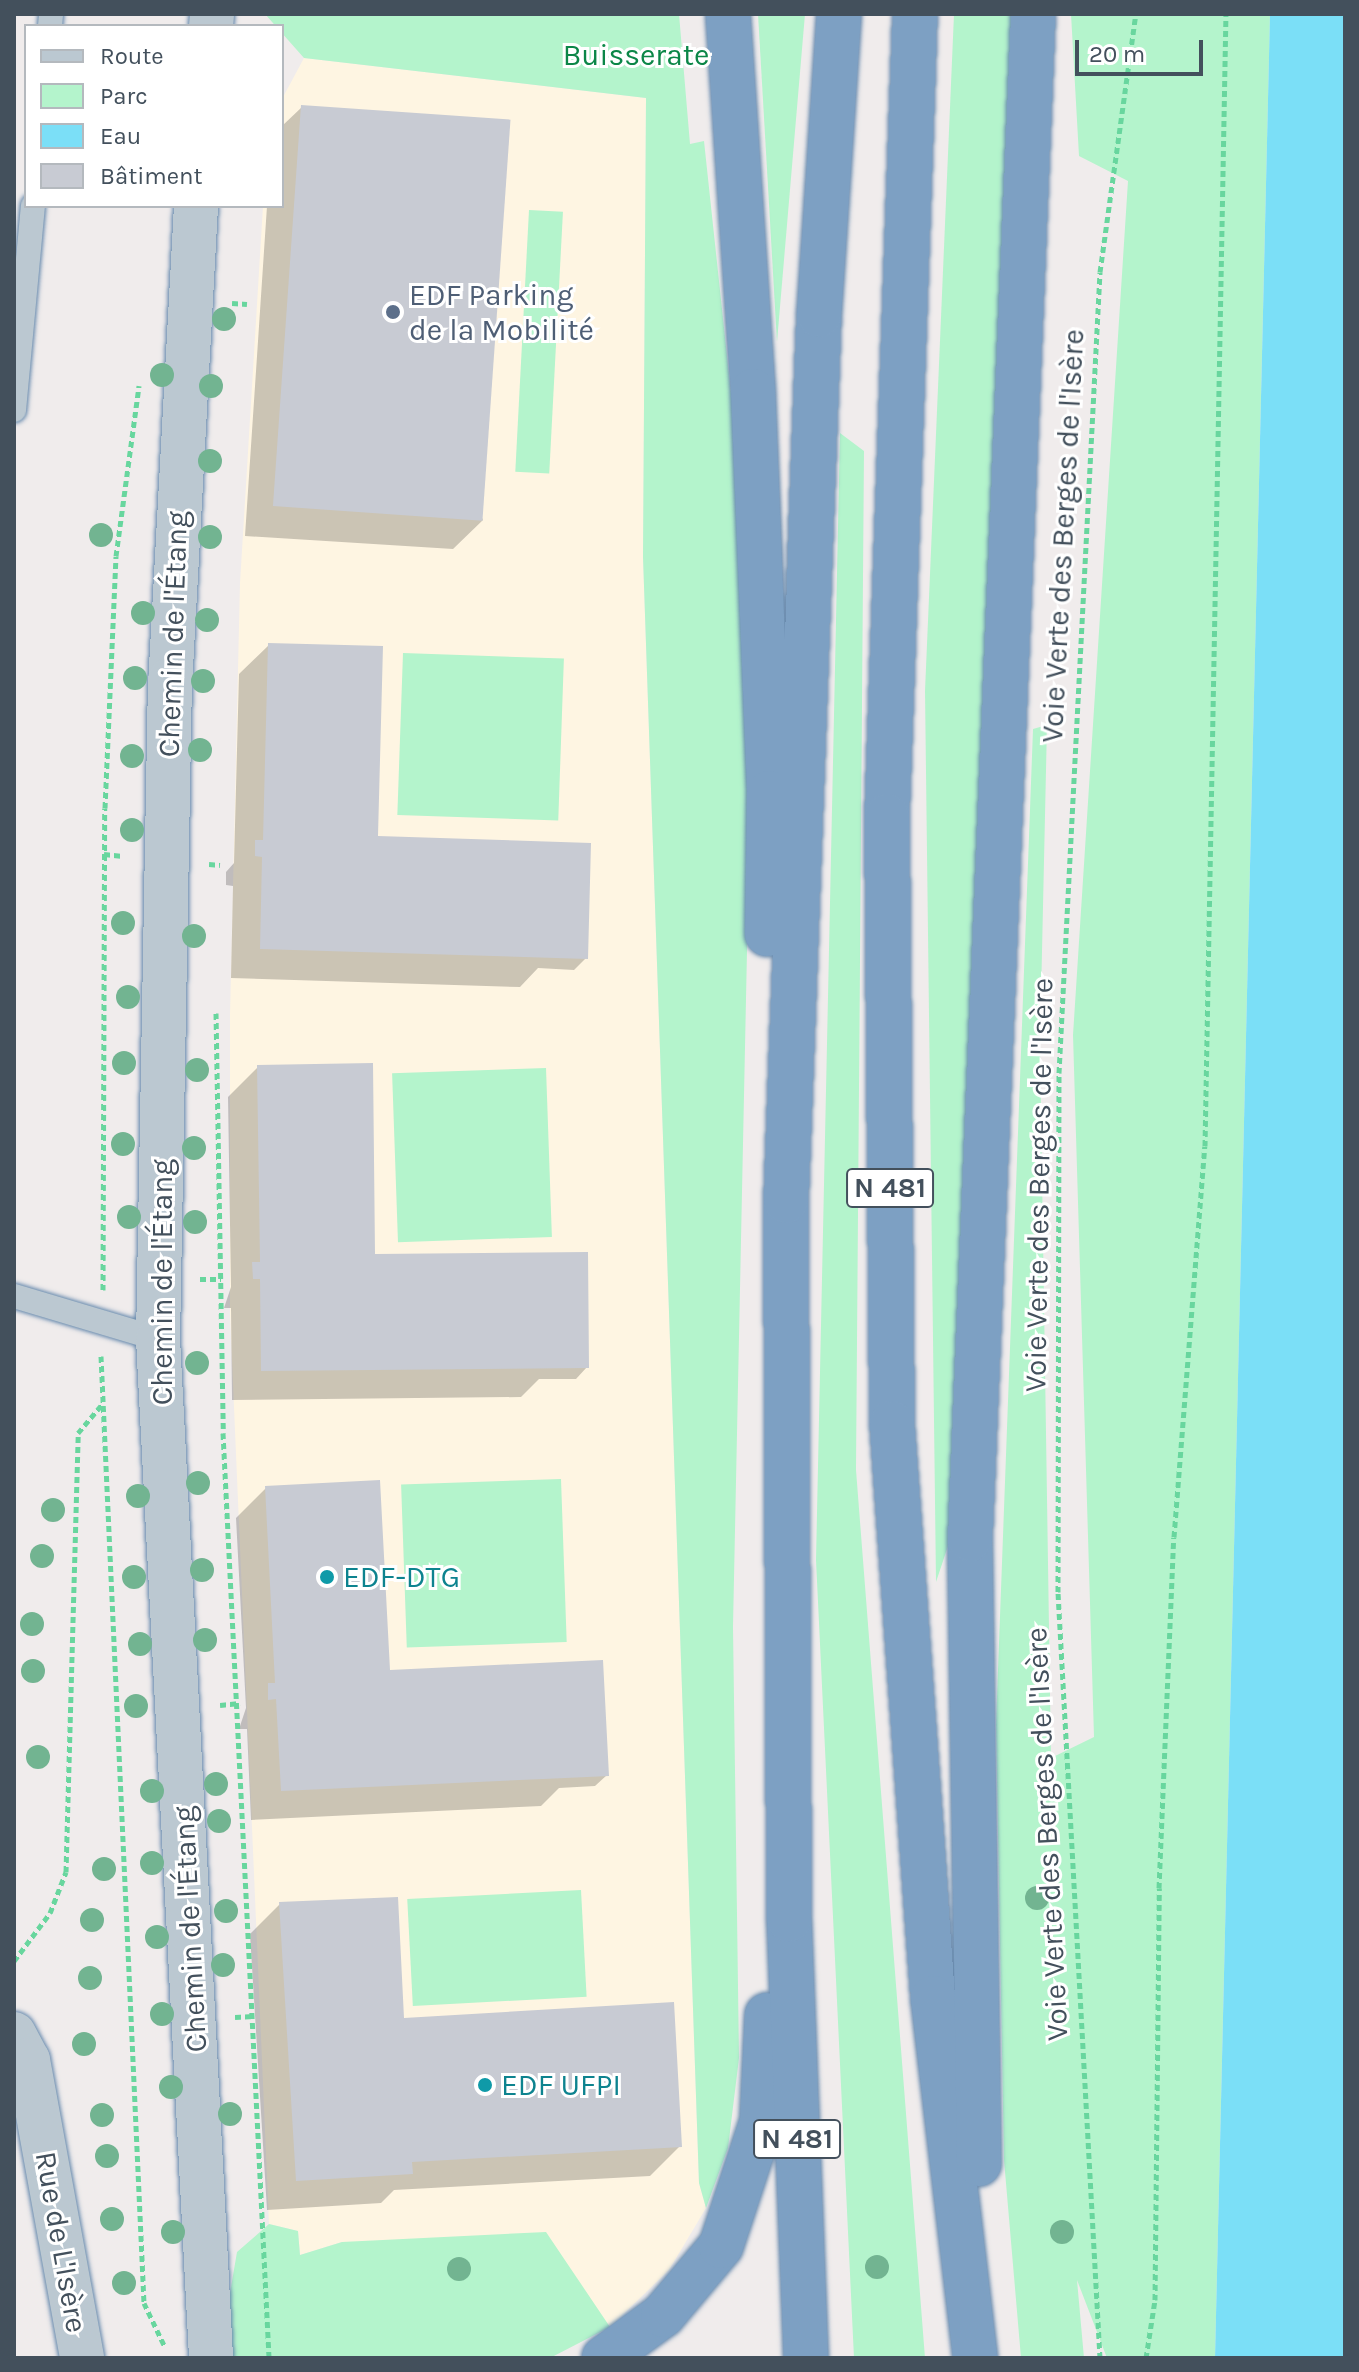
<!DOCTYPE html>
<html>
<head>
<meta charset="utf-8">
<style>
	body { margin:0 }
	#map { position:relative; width:1359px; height:2372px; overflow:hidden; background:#f0ecec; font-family:Karla,sans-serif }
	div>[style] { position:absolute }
	.commercial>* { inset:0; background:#fef5e2 }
	.green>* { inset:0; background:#b4f4cc; transform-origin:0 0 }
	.water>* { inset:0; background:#7bdff7 }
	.shadow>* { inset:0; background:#0003 }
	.building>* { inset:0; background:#c8cbd3; transform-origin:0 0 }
	.path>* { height:5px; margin-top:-2.5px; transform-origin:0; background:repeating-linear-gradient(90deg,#68d69e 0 6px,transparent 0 10px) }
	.roads { filter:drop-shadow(0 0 2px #698bae) drop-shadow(0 0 2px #698bae) }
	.lane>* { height:24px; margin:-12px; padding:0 12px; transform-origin:12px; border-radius:12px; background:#bbc8d1 }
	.street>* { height:44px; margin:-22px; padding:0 22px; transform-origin:22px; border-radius:22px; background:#bbc8d1 }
	.highway>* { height:44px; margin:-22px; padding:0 22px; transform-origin:22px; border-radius:22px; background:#7da0c3 }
	.trees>* { width:24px; height:24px; margin:-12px; border-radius:50%; background:#72b491 }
	.dots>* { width:22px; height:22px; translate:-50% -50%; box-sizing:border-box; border:4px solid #fff; border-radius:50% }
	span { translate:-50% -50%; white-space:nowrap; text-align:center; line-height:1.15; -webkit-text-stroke:6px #fff; paint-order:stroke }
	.shield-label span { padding:2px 6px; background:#fff; border:2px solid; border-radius:6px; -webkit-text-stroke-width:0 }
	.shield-label { font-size:28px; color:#43505c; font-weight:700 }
	.park-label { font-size:30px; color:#0b8647 }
	.service-label { font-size:30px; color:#4e5e75 }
	.left { translate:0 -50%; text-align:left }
	.street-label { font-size:30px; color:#43505c }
	.culture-label { font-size:30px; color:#0d838f }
	.frame { position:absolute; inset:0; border:16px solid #43505c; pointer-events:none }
	.legend { position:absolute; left:24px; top:24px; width:260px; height:184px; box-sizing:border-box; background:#fff; border:2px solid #b4b9be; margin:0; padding:10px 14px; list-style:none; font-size:24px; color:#43505c }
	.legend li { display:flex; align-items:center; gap:16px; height:40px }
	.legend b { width:40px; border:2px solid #b4b9be }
	.scale { position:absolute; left:1075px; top:40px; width:128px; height:36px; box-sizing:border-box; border:4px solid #43505c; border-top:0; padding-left:10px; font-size:24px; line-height:28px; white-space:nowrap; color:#43505c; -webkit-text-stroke:6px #fff; paint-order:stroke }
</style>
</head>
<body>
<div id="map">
	<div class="commercial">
		<i style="clip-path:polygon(304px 58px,646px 98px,643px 557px,699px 2183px,706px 2208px,669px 2270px,610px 2327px,342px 2242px,300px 2255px,298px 2231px,269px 2224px,230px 1314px,230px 1015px,240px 583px,263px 206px,282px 206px,282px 99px)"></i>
	</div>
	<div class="green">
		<i style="clip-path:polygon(265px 14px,679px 14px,690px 144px,704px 141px,739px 468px,750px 806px,733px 1627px,739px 2058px,728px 2148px,706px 2208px,699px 2183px,643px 557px,646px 98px,304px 58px)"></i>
		<i style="clip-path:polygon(758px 14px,805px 14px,777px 342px)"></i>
		<i style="clip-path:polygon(954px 14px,1014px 14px,949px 1543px,936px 1582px,925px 691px)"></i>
		<i style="clip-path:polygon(1071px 14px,1270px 14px,1215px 2358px,1107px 2358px,1077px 2280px,1084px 2358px,1021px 2358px,1004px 2160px,996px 1724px,1033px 729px,1047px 725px,1040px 1043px,1051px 1758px,1094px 1737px,1073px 1035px,1128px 181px,1079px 156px)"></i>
		<i style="left:529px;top:210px;width:34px;height:262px;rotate:3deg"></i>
		<i style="clip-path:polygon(840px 433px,864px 451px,856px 1470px,925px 2358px,854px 2358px,816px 1560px)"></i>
		<i style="left:403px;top:653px;width:161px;height:162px;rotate:2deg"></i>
		<i style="left:546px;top:1068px;width:169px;height:154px;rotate:88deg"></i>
		<i style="left:561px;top:1479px;width:163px;height:160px;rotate:88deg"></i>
		<i style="left:581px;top:1890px;width:107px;height:174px;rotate:87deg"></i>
		<i style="clip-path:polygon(269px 2224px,298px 2231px,300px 2255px,342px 2242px,546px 2232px,610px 2327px,550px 2358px,233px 2358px,229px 2299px,237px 2252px)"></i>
	</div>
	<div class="water">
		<i style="clip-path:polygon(1270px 14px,1345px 14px,1345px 2358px,1215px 2358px)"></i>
	</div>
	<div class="shadow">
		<i style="clip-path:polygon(302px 107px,483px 520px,453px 549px,245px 536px,267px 206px,282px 206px,282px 126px)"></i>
		<i style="clip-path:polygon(269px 645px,376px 838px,586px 958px,574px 970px,538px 968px,520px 987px,231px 978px,233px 886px,226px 885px,226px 872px,234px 863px,239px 674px)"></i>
		<i style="clip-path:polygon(258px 1067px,373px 1256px,587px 1367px,576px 1379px,539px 1379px,521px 1397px,232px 1400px,231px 1308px,224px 1308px,231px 1287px,228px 1097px)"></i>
		<i style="clip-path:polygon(266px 1488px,388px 1672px,607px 1775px,595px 1786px,559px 1788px,541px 1806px,251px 1820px,247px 1729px,239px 1729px,246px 1708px,236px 1518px)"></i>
		<i style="clip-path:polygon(280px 1904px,403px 2020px,680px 2146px,650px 2176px,394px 2190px,381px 2203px,267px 2210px,250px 1934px)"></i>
	</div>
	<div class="building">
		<i style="left:301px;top:105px;width:210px;height:402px;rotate:4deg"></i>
		<i style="clip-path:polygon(268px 643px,383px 646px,378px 836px,591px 843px,588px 959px,260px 949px,262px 857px,255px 856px,255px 840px,263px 840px)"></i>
		<i style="clip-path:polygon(373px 1063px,375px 1254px,588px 1252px,589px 1368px,261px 1371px,260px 1279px,253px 1279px,252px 1262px,260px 1262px,257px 1065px)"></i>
		<i style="clip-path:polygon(380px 1480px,390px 1670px,603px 1660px,609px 1776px,281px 1791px,276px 1699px,268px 1700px,268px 1683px,275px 1683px,265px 1486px)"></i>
		<i style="clip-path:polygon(398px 1897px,404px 2018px,674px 2002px,682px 2147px,412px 2162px,413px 2174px,296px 2181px,279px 1902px)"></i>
	</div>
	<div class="path">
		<i style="left:232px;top:303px;width:15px;rotate:4deg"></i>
		<i style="left:104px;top:854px;width:19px;rotate:6deg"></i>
		<i style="left:209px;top:864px;width:11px;rotate:5deg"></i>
		<i style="left:216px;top:1013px;width:420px;rotate:89deg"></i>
		<i style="left:223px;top:1433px;width:926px;rotate:87.15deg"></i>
		<i style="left:200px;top:1279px;width:21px"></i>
		<i style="left:103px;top:1290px;width:482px;rotate:-89.8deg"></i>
		<i style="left:105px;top:808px;width:252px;rotate:-87.5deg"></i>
		<i style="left:116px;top:556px;width:172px;rotate:-82.3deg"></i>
		<i style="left:101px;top:1356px;width:948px;rotate:87.4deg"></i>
		<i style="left:144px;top:2303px;width:49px;rotate:64.5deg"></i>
		<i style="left:220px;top:1705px;width:20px;rotate:-6deg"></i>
		<i style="left:14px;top:1961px;width:60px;rotate:-53.1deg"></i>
		<i style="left:50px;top:1913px;width:44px;rotate:-68.7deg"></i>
		<i style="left:66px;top:1872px;width:439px;rotate:-88.4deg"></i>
		<i style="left:78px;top:1433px;width:38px;rotate:-50deg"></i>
		<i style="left:235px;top:2017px;width:19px;rotate:-3deg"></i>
		<i style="left:1100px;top:2358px;width:767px;rotate:-93.14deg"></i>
		<i style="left:1058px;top:1592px;width:519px;rotate:-89.89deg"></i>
		<i style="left:1059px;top:1073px;width:802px;rotate:-87.07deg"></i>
		<i style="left:1100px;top:272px;width:260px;rotate:-82.1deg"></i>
		<i style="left:1146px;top:2358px;width:59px;rotate:-81.2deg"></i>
		<i style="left:1155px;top:2300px;width:412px;rotate:-89.4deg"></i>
		<i style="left:1159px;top:1888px;width:351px;rotate:-87.6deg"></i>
		<i style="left:1174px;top:1537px;width:392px;rotate:-85.5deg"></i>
		<i style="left:1205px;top:1146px;width:1132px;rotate:-88.94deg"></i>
	</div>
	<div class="roads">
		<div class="lane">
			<i style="left:50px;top:26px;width:12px;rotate:-85deg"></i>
			<i style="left:14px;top:410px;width:205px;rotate:-84.7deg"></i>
			<i style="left:14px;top:1296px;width:150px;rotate:16.6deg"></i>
		</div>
		<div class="street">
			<i style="left:211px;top:26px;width:12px;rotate:-85deg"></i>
			<i style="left:196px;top:206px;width:475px;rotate:93.1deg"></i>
			<i style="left:170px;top:680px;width:659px;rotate:91.04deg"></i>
			<i style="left:158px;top:1339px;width:1020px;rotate:87.02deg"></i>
			<i style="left:14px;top:2034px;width:30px;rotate:62deg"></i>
			<i style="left:28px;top:2060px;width:303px;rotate:79.7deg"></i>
		</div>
		<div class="highway">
			<i style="left:728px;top:14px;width:378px;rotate:86.2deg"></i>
			<i style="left:753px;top:391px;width:402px;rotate:87.7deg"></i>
			<i style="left:769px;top:793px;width:141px;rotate:90.8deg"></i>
			<i style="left:915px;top:14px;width:802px;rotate:92deg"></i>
			<i style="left:887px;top:816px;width:607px;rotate:89.53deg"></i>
			<i style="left:892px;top:1423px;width:576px;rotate:85.92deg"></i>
			<i style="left:933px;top:1998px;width:362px;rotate:83.3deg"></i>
			<i style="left:979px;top:2164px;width:625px;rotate:-90.83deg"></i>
			<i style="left:970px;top:1539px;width:1526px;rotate:-87.63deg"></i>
			<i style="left:604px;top:2358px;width:73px;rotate:-36.1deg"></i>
			<i style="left:663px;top:2315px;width:90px;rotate:-50deg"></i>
			<i style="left:721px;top:2246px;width:132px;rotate:-71.8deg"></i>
			<i style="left:762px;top:2121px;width:106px;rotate:-87.3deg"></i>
			<i style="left:806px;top:2358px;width:438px;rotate:-92.2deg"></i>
			<i style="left:789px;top:1920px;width:719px;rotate:-90.24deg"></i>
			<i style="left:786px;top:1201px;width:887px;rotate:-87.87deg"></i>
			<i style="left:819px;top:315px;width:302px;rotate:-86.2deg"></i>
		</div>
	</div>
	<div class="trees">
		<i style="left:224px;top:319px"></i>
		<i style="left:162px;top:375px"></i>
		<i style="left:211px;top:386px"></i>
		<i style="left:210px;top:461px"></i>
		<i style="left:101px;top:535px"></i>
		<i style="left:210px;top:537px"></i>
		<i style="left:143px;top:613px"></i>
		<i style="left:207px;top:620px"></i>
		<i style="left:135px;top:678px"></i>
		<i style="left:203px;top:681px"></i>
		<i style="left:200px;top:750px"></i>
		<i style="left:132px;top:756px"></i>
		<i style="left:132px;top:830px"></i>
		<i style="left:123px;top:923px"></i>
		<i style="left:194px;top:936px"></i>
		<i style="left:128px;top:997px"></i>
		<i style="left:124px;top:1063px"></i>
		<i style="left:197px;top:1070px"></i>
		<i style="left:123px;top:1144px"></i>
		<i style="left:194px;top:1148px"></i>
		<i style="left:129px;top:1217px"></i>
		<i style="left:195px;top:1222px"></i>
		<i style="left:197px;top:1363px"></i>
		<i style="left:198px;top:1483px"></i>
		<i style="left:138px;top:1496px"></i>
		<i style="left:53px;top:1510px"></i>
		<i style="left:42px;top:1556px"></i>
		<i style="left:202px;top:1570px"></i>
		<i style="left:134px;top:1577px"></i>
		<i style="left:32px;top:1624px"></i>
		<i style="left:205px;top:1640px"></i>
		<i style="left:140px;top:1644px"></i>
		<i style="left:33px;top:1671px"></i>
		<i style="left:136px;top:1706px"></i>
		<i style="left:38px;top:1757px"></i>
		<i style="left:216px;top:1784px"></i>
		<i style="left:152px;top:1791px"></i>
		<i style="left:219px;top:1821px"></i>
		<i style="left:152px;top:1863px"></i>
		<i style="left:104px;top:1869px"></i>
		<i style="left:1037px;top:1898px"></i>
		<i style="left:226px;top:1911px"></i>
		<i style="left:92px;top:1920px"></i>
		<i style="left:157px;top:1937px"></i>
		<i style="left:223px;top:1965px"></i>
		<i style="left:90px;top:1978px"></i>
		<i style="left:162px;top:2014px"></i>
		<i style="left:84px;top:2044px"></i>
		<i style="left:171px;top:2087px"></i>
		<i style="left:230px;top:2114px"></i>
		<i style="left:102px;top:2115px"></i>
		<i style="left:107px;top:2156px"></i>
		<i style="left:112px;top:2219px"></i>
		<i style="left:173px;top:2232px"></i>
		<i style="left:1062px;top:2232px"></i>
		<i style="left:877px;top:2267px"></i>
		<i style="left:459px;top:2269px"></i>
		<i style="left:124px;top:2283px"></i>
	</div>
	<div class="dots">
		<i style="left:393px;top:312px;background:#5c6f8a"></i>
		<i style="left:327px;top:1577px;background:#0f9aa8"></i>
		<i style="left:485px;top:2085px;background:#0f9aa8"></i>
	</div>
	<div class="shield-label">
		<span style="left:890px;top:1188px">N 481</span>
		<span style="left:797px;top:2139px">N 481</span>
	</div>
	<div class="park-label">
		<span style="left:636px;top:55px">Buisserate</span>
	</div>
	<div class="service-label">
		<span class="left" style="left:409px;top:312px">EDF Parking<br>de la Mobilité</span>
	</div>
	<div class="street-label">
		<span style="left:1063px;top:536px;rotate:-87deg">Voie Verte des Berges de l'Isère</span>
		<span style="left:173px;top:634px;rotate:-88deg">Chemin de l'Étang</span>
		<span style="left:1039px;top:1185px;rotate:-89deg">Voie Verte des Berges de l'Isère</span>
		<span style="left:162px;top:1282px;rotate:-90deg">Chemin de l'Étang</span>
		<span style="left:1047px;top:1834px;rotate:-93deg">Voie Verte des Berges de l'Isère</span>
		<span style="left:190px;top:1929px;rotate:-93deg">Chemin de l'Étang</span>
		<span style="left:61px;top:2242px;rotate:80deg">Rue de L'Isère</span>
	</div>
	<div class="culture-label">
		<span class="left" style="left:343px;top:1577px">EDF-DTG</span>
		<span class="left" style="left:501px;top:2085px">EDF UFPI</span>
	</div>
	<div class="frame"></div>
	<ul class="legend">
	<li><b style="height:10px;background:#bbc8d1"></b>Route</li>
	<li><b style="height:22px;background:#b4f4cc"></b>Parc</li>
	<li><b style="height:22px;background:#7bdff7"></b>Eau</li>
	<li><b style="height:22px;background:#c8cbd3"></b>Bâtiment</li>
	</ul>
	<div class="scale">20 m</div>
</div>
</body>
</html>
